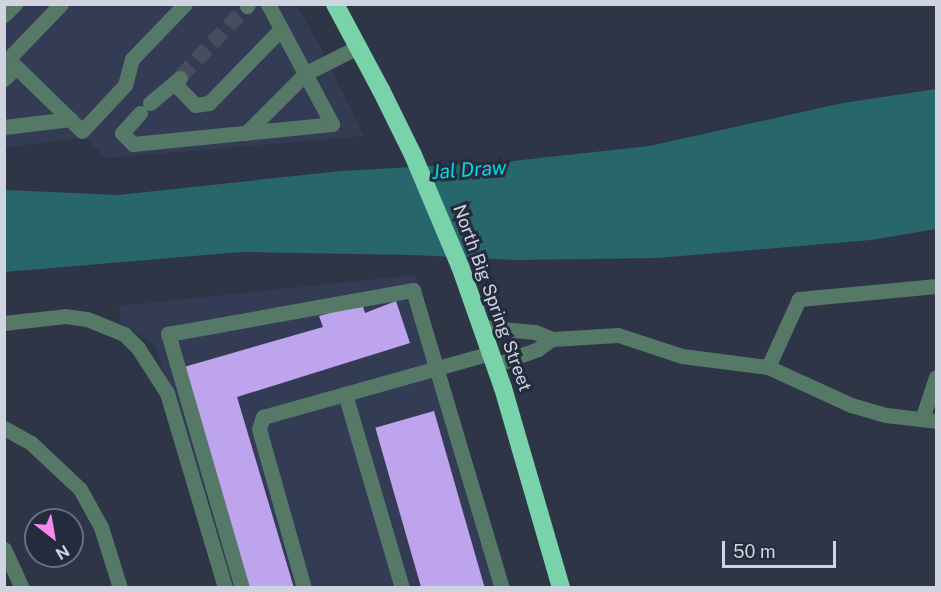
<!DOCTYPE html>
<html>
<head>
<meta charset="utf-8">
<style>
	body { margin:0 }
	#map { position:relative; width:941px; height:592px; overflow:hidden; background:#2e3547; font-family:"Public Sans",sans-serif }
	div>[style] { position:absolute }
	.built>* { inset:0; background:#343c55 }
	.water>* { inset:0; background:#27666a }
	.building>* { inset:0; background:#bea4ed; transform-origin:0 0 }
	.minor-tunnel>* { height:15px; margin-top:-7.5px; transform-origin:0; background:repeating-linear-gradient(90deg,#464d5e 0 15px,transparent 0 23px) }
	.minor>* { height:15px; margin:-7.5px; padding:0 7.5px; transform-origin:7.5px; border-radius:7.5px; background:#557867 }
	.highway>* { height:18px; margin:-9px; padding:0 9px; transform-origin:9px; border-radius:9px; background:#78d3aa }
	span { translate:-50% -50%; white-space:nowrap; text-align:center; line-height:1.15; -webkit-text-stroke:6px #242b3d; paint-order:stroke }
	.street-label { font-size:18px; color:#d0d4e0 }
	.water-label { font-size:20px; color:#03d9e2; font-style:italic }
	.frame { position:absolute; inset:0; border:6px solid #d0d4e0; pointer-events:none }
	.north { position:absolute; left:24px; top:508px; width:60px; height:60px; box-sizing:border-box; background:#242b3d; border:2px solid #696f7e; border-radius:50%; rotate:149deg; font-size:16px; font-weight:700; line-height:24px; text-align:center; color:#d0d4e0 }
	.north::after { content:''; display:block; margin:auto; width:21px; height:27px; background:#f489f0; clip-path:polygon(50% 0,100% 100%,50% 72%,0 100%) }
	.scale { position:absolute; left:722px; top:541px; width:114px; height:27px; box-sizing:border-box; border:3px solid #d0d4e0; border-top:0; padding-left:8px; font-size:18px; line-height:21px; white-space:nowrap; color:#d0d4e0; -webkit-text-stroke:4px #242b3d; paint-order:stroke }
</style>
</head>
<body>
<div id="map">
	<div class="built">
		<i style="clip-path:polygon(4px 5px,296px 5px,319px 44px,364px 136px,106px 158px,85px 137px,5px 148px)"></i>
		<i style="clip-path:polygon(415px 275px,511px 587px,227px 587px,156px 347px,120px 321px,119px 306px)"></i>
	</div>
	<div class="water">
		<i style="clip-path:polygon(936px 89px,936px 229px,871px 240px,657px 258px,513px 260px,413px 255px,241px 252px,5px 272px,5px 190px,118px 195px,341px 171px,503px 162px,649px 146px,843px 103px)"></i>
	</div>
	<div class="building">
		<i style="clip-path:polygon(396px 301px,410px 343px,237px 397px,294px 588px,248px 588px,184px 367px,323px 327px,319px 316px,362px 304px,365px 313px)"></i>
		<i style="left:434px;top:411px;width:184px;height:61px;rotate:74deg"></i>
	</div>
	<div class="minor-tunnel">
		<i style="left:181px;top:76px;width:96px;rotate:-46.7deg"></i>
	</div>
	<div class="minor">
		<i style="left:61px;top:4px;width:76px;rotate:133.9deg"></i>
		<i style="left:8px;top:59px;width:103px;rotate:44.2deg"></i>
		<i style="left:82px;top:131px;width:63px;rotate:-46.9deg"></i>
		<i style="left:125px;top:85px;width:27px;rotate:-75deg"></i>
		<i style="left:132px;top:59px;width:76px;rotate:-46.1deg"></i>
		<i style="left:247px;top:6px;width:2px;rotate:-63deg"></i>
		<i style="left:4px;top:15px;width:16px;rotate:-45deg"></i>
		<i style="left:4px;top:79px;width:17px;rotate:-45deg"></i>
		<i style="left:174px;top:83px;width:30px;rotate:46deg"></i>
		<i style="left:195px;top:105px;width:14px;rotate:-8deg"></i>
		<i style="left:209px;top:103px;width:103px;rotate:-45.8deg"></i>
		<i style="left:150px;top:103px;width:39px;rotate:-40deg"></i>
		<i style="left:140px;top:113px;width:27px;rotate:132deg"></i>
		<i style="left:122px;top:133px;width:16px;rotate:45deg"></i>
		<i style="left:133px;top:144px;width:200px;rotate:-5.7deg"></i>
		<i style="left:332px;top:124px;width:136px;rotate:-118.1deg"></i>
		<i style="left:4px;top:127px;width:67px;rotate:-6.8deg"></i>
		<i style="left:246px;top:133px;width:85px;rotate:-45deg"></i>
		<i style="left:306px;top:73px;width:58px;rotate:-26.6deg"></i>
		<i style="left:4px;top:323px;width:61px;rotate:-6.5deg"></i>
		<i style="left:65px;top:316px;width:22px;rotate:8deg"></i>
		<i style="left:87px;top:319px;width:40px;rotate:22deg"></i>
		<i style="left:124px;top:334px;width:20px;rotate:45deg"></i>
		<i style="left:138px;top:348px;width:54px;rotate:57.2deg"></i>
		<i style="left:167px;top:393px;width:203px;rotate:73.4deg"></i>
		<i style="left:482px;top:327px;width:53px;rotate:5.4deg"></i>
		<i style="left:535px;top:332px;width:18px;rotate:22deg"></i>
		<i style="left:552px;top:339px;width:66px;rotate:-3.5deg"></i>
		<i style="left:618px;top:335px;width:67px;rotate:18.2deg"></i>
		<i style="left:682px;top:356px;width:87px;rotate:7.3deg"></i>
		<i style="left:768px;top:367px;width:91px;rotate:24.6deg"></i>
		<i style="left:851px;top:405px;width:36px;rotate:16deg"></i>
		<i style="left:886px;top:415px;width:50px;rotate:6.8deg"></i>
		<i style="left:495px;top:365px;width:46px;rotate:-20.4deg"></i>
		<i style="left:538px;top:349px;width:17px;rotate:-36deg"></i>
		<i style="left:768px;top:367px;width:75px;rotate:-65.5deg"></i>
		<i style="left:799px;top:299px;width:138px;rotate:-5.4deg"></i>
		<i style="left:345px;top:394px;width:202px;rotate:73.6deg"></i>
		<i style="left:922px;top:419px;width:44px;rotate:-71.6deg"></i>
		<i style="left:4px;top:428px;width:31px;rotate:29deg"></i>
		<i style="left:31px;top:443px;width:67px;rotate:43.2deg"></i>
		<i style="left:80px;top:489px;width:43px;rotate:61.1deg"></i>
		<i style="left:101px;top:527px;width:64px;rotate:72.7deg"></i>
		<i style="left:4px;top:549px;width:43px;rotate:65.2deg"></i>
		<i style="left:242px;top:588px;width:265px;rotate:-106.2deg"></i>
		<i style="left:168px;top:334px;width:249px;rotate:-10.2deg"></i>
		<i style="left:413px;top:290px;width:311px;rotate:73.4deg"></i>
		<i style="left:304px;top:588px;width:158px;rotate:-105.8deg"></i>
		<i style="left:261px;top:436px;width:7px;rotate:-106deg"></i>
		<i style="left:259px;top:429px;width:13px;rotate:-72deg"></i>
		<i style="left:263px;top:417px;width:237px;rotate:-15.7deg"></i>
	</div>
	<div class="highway">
		<i style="left:335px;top:4px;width:98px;rotate:61.9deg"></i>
		<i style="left:381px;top:90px;width:72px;rotate:63.8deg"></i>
		<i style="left:413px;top:155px;width:121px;rotate:67.1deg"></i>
		<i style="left:460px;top:266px;width:129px;rotate:70.6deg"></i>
		<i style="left:503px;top:388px;width:208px;rotate:73.8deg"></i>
	</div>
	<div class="street-label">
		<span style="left:492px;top:298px;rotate:70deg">North Big Spring Street</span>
	</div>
	<div class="water-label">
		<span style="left:469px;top:170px;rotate:-4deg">Jal Draw</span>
	</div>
	<div class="frame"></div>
	<div class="north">N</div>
	<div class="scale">50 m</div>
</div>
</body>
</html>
